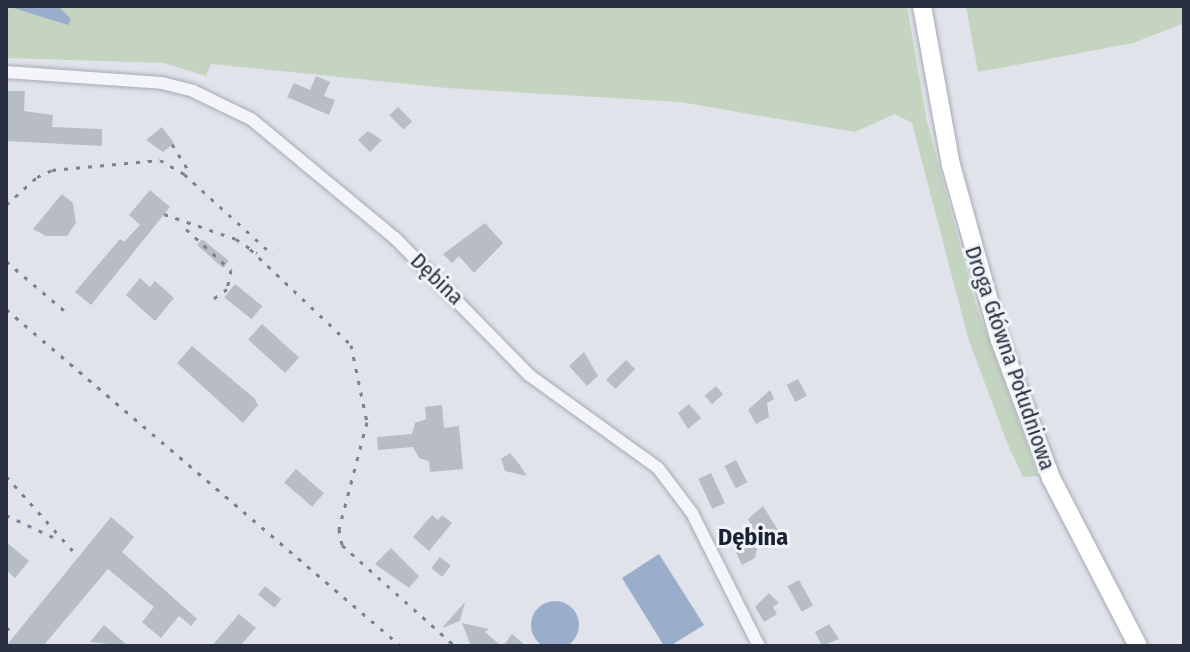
<!DOCTYPE html>
<html>
<head>
<meta charset="utf-8">
<style>
	body { margin:0 }
	#map { position:relative; width:1190px; height:652px; overflow:hidden; background:#e0e3ea; font-family:"Fira Sans Condensed",sans-serif }
	div>[style] { position:absolute }
	.green>* { inset:0; background:#c5d4c1 }
	.water>* { inset:0; background:#9aaecb }
	.round { border-radius:50% }
	.building>* { inset:0; background:#b7bcc7; transform-origin:0 0 }
	.roads { filter:drop-shadow(0 0 2px #a5aab4) drop-shadow(0 0 2px #a5aab4) }
	.minor>* { height:12px; margin:-6px; padding:0 6px; transform-origin:6px; border-radius:6px; background:#f3f5f8 }
	.secondary>* { height:18px; margin:-9px; padding:0 9px; transform-origin:9px; border-radius:9px; background:#fff }
	.rail>* { height:3px; margin-top:-1.5px; transform-origin:0; background:repeating-linear-gradient(90deg,#798194 0 4px,transparent 0 12px) }
	span { translate:-50% -50%; white-space:nowrap; text-align:center; line-height:1.15; -webkit-text-stroke:6px #f0f3f7; paint-order:stroke }
	.street-label { font-size:22px; color:#283042 }
	.neighbourhood-label { font-size:24px; color:#1a2133; font-weight:700 }
	.frame { position:absolute; inset:0; border:8px solid #283042; pointer-events:none }
</style>
</head>
<body>
<div id="map">
	<div class="green">
		<i style="clip-path:polygon(6px 6px,907px 6px,927px 122px,975px 302px,1038px 476px,1023px 477px,1008px 445px,968px 338px,912px 123px,895px 114px,855px 132px,680px 102px,447px 88px,211px 64px,206px 76px,164px 63px,6px 58px)"></i>
		<i style="clip-path:polygon(966px 6px,1184px 6px,1184px 23px,1133px 43px,978px 72px)"></i>
	</div>
	<div class="water">
		<i style="clip-path:polygon(7px 6px,58px 6px,71px 19px,68px 25px)"></i>
		<i style="clip-path:polygon(659px 554px,704px 625px,670px 646px,664px 646px,622px 578px)"></i>
		<i class="round" style="left:531px;top:601px;width:48px;height:48px"></i>
	</div>
	<div class="building">
		<i style="clip-path:polygon(316px 76px,330px 82px,324px 96px,335px 100px,329px 115px,287px 97px,294px 83px,310px 90px)"></i>
		<i style="clip-path:polygon(6px 91px,25px 91px,24px 111px,53px 115px,52px 127px,102px 129px,102px 146px,6px 141px)"></i>
		<i style="left:398px;top:107px;width:20px;height:12px;rotate:45deg"></i>
		<i style="clip-path:polygon(162px 127px,174px 143px,163px 152px,146px 140px)"></i>
		<i style="clip-path:polygon(368px 131px,382px 140px,370px 152px,358px 140px)"></i>
		<i style="clip-path:polygon(150px 190px,170px 207px,91px 305px,75px 292px,120px 239px,124px 242px,140px 225px,129px 215px)"></i>
		<i style="clip-path:polygon(62px 194px,73px 203px,76px 223px,67px 236px,46px 236px,33px 229px)"></i>
		<i style="clip-path:polygon(485px 223px,503px 243px,474px 273px,459px 256px,452px 263px,443px 254px)"></i>
		<i style="clip-path:polygon(202px 239px,229px 261px,223px 268px,197px 245px)"></i>
		<i style="clip-path:polygon(140px 278px,150px 287px,155px 281px,174px 298px,155px 321px,126px 295px)"></i>
		<i style="left:235px;top:284px;width:35px;height:17px;rotate:39deg"></i>
		<i style="left:262px;top:324px;width:50px;height:21px;rotate:42deg"></i>
		<i style="clip-path:polygon(192px 346px,254px 398px,258px 405px,243px 423px,177px 363px)"></i>
		<i style="clip-path:polygon(584px 352px,598px 376px,587px 386px,569px 366px)"></i>
		<i style="left:626px;top:360px;width:13px;height:28px;rotate:45deg"></i>
		<i style="left:798px;top:379px;width:19px;height:13px;rotate:62deg"></i>
		<i style="left:716px;top:386px;width:11px;height:15px;rotate:49deg"></i>
		<i style="clip-path:polygon(770px 390px,774px 399px,767px 403px,769px 417px,756px 424px,748px 410px)"></i>
		<i style="clip-path:polygon(689px 404px,701px 418px,688px 429px,678px 413px)"></i>
		<i style="clip-path:polygon(442px 405px,444px 428px,459px 426px,463px 469px,430px 472px,429px 461px,419px 458px,413px 447px,378px 450px,377px 437px,412px 434px,415px 423px,426px 419px,425px 407px)"></i>
		<i style="clip-path:polygon(510px 453px,519px 464px,527px 476px,505px 471px,501px 459px)"></i>
		<i style="left:736px;top:460px;width:25px;height:13px;rotate:63deg"></i>
		<i style="left:296px;top:469px;width:37px;height:18px;rotate:41deg"></i>
		<i style="left:711px;top:473px;width:33px;height:14px;rotate:65deg"></i>
		<i style="clip-path:polygon(763px 506px,778px 530px,758px 543px,755px 558px,742px 565px,735px 550px,756px 534px,748px 519px)"></i>
		<i style="clip-path:polygon(432px 515px,438px 520px,442px 515px,452px 523px,429px 551px,413px 537px)"></i>
		<i style="clip-path:polygon(111px 517px,134px 537px,122px 552px,197px 619px,191px 626px,179px 616px,161px 638px,142px 622px,154px 607px,108px 569px,43px 646px,6px 646px)"></i>
		<i style="clip-path:polygon(6px 542px,29px 561px,15px 578px,6px 570px)"></i>
		<i style="clip-path:polygon(391px 548px,419px 576px,409px 588px,375px 564px)"></i>
		<i style="left:440px;top:557px;width:14px;height:14px;rotate:39deg"></i>
		<i style="left:799px;top:580px;width:29px;height:13px;rotate:61deg"></i>
		<i style="left:265px;top:586px;width:21px;height:11px;rotate:39deg"></i>
		<i style="clip-path:polygon(769px 593px,779px 603px,773px 607px,777px 614px,764px 622px,755px 607px)"></i>
		<i style="clip-path:polygon(465px 602px,460px 621px,442px 628px)"></i>
		<i style="clip-path:polygon(239px 614px,256px 628px,240px 646px,212px 646px)"></i>
		<i style="clip-path:polygon(462px 623px,489px 629px,485px 632px,501px 646px,471px 646px)"></i>
		<i style="clip-path:polygon(829px 624px,839px 639px,822px 646px,815px 632px)"></i>
		<i style="clip-path:polygon(104px 625px,128px 646px,90px 642px)"></i>
		<i style="clip-path:polygon(512px 634px,526px 646px,503px 646px)"></i>
	</div>
	<div class="roads">
		<div class="minor">
			<i style="left:6px;top:72px;width:156px;rotate:4deg"></i>
			<i style="left:162px;top:83px;width:32px;rotate:14deg"></i>
			<i style="left:193px;top:91px;width:64px;rotate:25.8deg"></i>
			<i style="left:251px;top:119px;width:187px;rotate:39.6deg"></i>
			<i style="left:395px;top:238px;width:192px;rotate:45.6deg"></i>
			<i style="left:529px;top:375px;width:159px;rotate:35.8deg"></i>
			<i style="left:658px;top:468px;width:56px;rotate:52.9deg"></i>
			<i style="left:692px;top:513px;width:149px;rotate:63.3deg"></i>
		</div>
		<div class="secondary">
			<i style="left:922px;top:6px;width:162px;rotate:79.7deg"></i>
			<i style="left:951px;top:165px;width:182px;rotate:74.4deg"></i>
			<i style="left:1000px;top:340px;width:147px;rotate:69.7deg"></i>
			<i style="left:1051px;top:478px;width:189px;rotate:62.6deg"></i>
		</div>
	</div>
	<div class="rail">
		<i style="left:172px;top:144px;width:34px;rotate:58deg"></i>
		<i style="left:6px;top:205px;width:42px;rotate:-42.1deg"></i>
		<i style="left:37px;top:177px;width:17px;rotate:-25deg"></i>
		<i style="left:52px;top:170px;width:108px;rotate:-5.3deg"></i>
		<i style="left:160px;top:160px;width:28px;rotate:30deg"></i>
		<i style="left:184px;top:174px;width:120px;rotate:42.3deg"></i>
		<i style="left:164px;top:214px;width:76px;rotate:19.1deg"></i>
		<i style="left:236px;top:239px;width:25px;rotate:34deg"></i>
		<i style="left:186px;top:229px;width:61px;rotate:42.3deg"></i>
		<i style="left:231px;top:270px;width:19px;rotate:102deg"></i>
		<i style="left:227px;top:289px;width:19px;rotate:145deg"></i>
		<i style="left:250px;top:249px;width:139px;rotate:43.5deg"></i>
		<i style="left:351px;top:345px;width:79px;rotate:78.3deg"></i>
		<i style="left:367px;top:422px;width:111px;rotate:104.7deg"></i>
		<i style="left:339px;top:529px;width:16px;rotate:79deg"></i>
		<i style="left:342px;top:545px;width:152px;rotate:41.8deg"></i>
		<i style="left:6px;top:261px;width:80px;rotate:40.4deg"></i>
		<i style="left:6px;top:309px;width:519px;rotate:40.47deg"></i>
		<i style="left:6px;top:476px;width:102px;rotate:48.2deg"></i>
		<i style="left:6px;top:515px;width:52px;rotate:25.1deg"></i>
		<i style="left:6px;top:627px;width:9px;rotate:41deg"></i>
	</div>
	<div class="street-label">
		<span style="left:437px;top:279px;rotate:44deg">Dębina</span>
		<span style="left:1010px;top:358px;rotate:71deg">Droga Główna Południowa</span>
	</div>
	<div class="neighbourhood-label">
		<span style="left:753px;top:538px">Dębina</span>
	</div>
	<div class="frame"></div>
</div>
</body>
</html>
